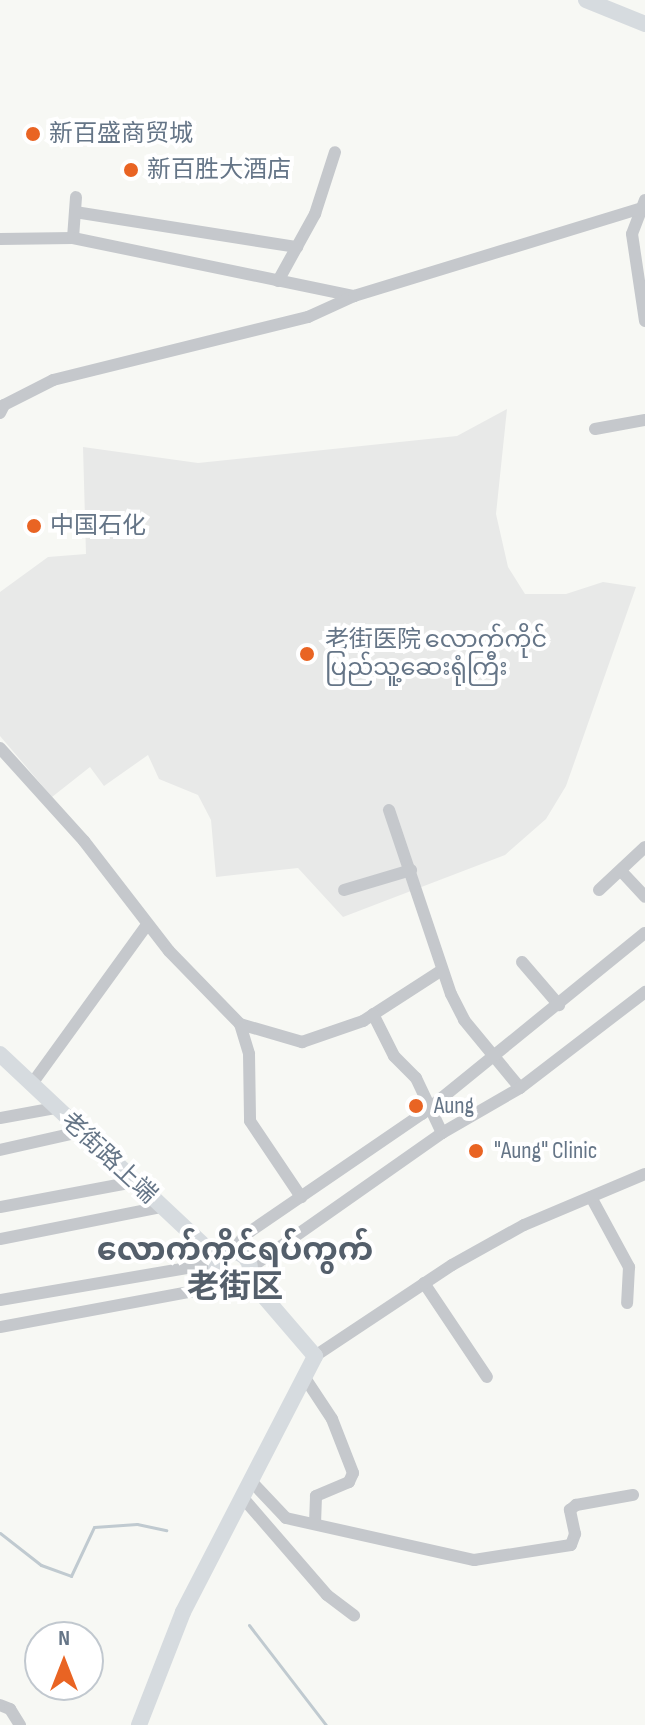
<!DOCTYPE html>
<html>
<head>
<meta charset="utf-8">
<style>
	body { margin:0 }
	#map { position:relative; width:645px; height:1725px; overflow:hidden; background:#f7f8f4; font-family:"Sofia Sans Condensed","Noto Sans SC","Noto Sans Myanmar",sans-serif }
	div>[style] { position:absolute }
	.built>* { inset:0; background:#e8e9e8 }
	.stream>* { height:3px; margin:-1.5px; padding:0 1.5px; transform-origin:1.5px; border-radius:1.5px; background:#c0cad0 }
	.minor>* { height:12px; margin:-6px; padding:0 6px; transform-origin:6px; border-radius:6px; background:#c5c8cc }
	.major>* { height:16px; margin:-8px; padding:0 8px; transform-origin:8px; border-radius:8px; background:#d6dbdf }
	.major>.ring { margin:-8px; padding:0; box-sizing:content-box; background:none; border:16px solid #d6dbdf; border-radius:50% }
	.dots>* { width:22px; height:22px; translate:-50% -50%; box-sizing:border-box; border:4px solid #fff; border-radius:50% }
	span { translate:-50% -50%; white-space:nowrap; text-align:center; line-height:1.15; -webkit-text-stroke:8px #fff; paint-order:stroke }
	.poi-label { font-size:24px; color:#657587 }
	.left { translate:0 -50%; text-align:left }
	.street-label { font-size:24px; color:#657587 }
	.district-label { font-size:32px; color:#545f6b; font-weight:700 }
	.north { position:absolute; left:24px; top:1621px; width:80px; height:80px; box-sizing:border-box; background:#fff; border:2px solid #c1c8cf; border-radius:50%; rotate:0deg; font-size:22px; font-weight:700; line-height:32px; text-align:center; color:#657587 }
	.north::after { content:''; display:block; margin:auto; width:28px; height:36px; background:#e96423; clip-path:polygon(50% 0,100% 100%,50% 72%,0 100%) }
</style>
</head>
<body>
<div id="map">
	<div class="built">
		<i style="clip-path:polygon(507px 409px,496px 514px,508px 567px,525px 594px,566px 594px,603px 582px,636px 587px,566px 786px,546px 819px,505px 855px,343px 917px,298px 868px,216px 877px,211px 820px,198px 795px,159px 779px,148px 755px,104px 786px,90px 767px,52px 797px,0 736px,0 592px,48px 557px,86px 554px,83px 447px,198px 463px,457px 436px)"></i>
	</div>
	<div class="stream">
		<i style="left:0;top:1533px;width:52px;rotate:38deg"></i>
		<i style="left:41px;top:1565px;width:32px;rotate:20deg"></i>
		<i style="left:71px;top:1576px;width:54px;rotate:-64.9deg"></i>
		<i style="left:94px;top:1527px;width:43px;rotate:-4deg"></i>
		<i style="left:137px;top:1524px;width:30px;rotate:12deg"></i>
		<i style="left:249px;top:1625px;width:126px;rotate:52.4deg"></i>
	</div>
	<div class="minor">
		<i style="left:645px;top:200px;width:36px;rotate:111deg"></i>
		<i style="left:632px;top:234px;width:88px;rotate:81.5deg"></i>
		<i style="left:75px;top:212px;width:225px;rotate:9deg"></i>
		<i style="left:73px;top:238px;width:41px;rotate:-85.8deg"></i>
		<i style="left:0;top:239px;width:73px;rotate:-0.8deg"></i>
		<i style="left:73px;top:238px;width:287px;rotate:11.7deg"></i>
		<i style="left:278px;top:281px;width:77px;rotate:-61.1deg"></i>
		<i style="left:315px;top:214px;width:65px;rotate:-72.1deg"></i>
		<i style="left:0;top:413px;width:9px;rotate:-63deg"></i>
		<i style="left:4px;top:405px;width:55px;rotate:-27deg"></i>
		<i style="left:53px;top:380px;width:263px;rotate:-13.9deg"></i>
		<i style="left:308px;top:317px;width:51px;rotate:-24.5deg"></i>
		<i style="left:354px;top:296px;width:298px;rotate:-17deg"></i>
		<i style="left:595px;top:429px;width:51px;rotate:-10.2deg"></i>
		<i style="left:0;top:748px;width:125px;rotate:47.9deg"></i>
		<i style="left:84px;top:841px;width:139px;rotate:52.3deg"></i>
		<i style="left:169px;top:951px;width:102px;rotate:45.8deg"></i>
		<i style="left:240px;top:1024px;width:65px;rotate:16.2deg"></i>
		<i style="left:302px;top:1042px;width:65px;rotate:-19deg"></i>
		<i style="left:363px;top:1021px;width:94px;rotate:-32.8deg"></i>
		<i style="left:389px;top:810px;width:194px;rotate:71.4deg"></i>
		<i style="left:451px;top:994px;width:29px;rotate:63deg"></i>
		<i style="left:464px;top:1020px;width:88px;rotate:50.5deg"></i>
		<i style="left:622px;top:872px;width:34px;rotate:47deg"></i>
		<i style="left:344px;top:890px;width:70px;rotate:-16.6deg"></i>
		<i style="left:599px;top:890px;width:63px;rotate:-43.1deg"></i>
		<i style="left:522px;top:962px;width:57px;rotate:49.3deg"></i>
		<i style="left:373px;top:1014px;width:47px;rotate:63.4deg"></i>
		<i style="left:394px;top:1056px;width:31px;rotate:45deg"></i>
		<i style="left:416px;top:1078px;width:61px;rotate:64.7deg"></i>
		<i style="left:240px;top:1024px;width:31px;rotate:73deg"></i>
		<i style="left:249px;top:1054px;width:67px;rotate:89.1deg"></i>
		<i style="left:250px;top:1121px;width:92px;rotate:56.1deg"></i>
		<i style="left:31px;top:1085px;width:198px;rotate:-54.1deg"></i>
		<i style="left:0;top:1118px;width:56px;rotate:-10.3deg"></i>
		<i style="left:0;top:1150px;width:82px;rotate:-12.7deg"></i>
		<i style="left:591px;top:1197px;width:80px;rotate:61.5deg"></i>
		<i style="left:629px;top:1267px;width:36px;rotate:93deg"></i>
		<i style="left:0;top:1207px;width:136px;rotate:-10.6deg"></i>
		<i style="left:0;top:1239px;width:165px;rotate:-11.2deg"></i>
		<i style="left:233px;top:1252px;width:21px;rotate:-55deg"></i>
		<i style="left:245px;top:1235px;width:214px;rotate:-34.4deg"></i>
		<i style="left:422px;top:1114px;width:287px;rotate:-39.1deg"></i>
		<i style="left:250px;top:1268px;width:235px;rotate:-35.1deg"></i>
		<i style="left:442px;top:1133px;width:90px;rotate:-30deg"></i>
		<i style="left:520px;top:1088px;width:158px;rotate:-37.5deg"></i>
		<i style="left:424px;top:1283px;width:113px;rotate:56.2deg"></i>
		<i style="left:0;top:1300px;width:220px;rotate:-9.7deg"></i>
		<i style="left:0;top:1327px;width:231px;rotate:-10.5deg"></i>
		<i style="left:315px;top:1356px;width:164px;rotate:-33.6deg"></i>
		<i style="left:452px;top:1265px;width:82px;rotate:-29.1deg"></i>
		<i style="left:524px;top:1225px;width:131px;rotate:-22.9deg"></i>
		<i style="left:305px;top:1378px;width:49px;rotate:56.6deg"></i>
		<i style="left:332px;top:1419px;width:58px;rotate:68.7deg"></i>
		<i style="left:353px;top:1473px;width:10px;rotate:114deg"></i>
		<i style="left:349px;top:1482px;width:36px;rotate:157deg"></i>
		<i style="left:316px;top:1496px;width:27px;rotate:92deg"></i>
		<i style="left:251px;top:1481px;width:51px;rotate:46.6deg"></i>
		<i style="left:286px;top:1518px;width:193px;rotate:12.6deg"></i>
		<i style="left:474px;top:1560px;width:98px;rotate:-8.8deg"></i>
		<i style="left:571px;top:1545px;width:12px;rotate:-70deg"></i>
		<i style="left:575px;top:1534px;width:25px;rotate:-102deg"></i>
		<i style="left:570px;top:1510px;width:8px;rotate:-40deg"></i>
		<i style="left:576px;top:1505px;width:58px;rotate:-10deg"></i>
		<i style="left:243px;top:1498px;width:128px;rotate:49.1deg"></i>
		<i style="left:327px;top:1595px;width:34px;rotate:37deg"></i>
		<i style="left:0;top:1705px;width:11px;rotate:22deg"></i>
		<i style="left:10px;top:1709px;width:19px;rotate:58deg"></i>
	</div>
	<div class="major">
		<i style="left:586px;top:0;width:64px;rotate:22.1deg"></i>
		<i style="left:0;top:1054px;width:301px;rotate:43.2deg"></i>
		<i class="ring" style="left:216px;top:1252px;width:18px;height:18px"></i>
		<i style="left:139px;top:1725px;width:121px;rotate:-68.7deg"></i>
		<i style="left:183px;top:1612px;width:288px;rotate:-62.7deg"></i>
		<i style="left:315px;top:1356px;width:103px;rotate:-130.7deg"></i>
	</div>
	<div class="dots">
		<i style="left:33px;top:134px;background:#e96423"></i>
		<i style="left:131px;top:170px;background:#e96423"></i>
		<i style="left:34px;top:526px;background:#e96423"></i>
		<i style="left:307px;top:654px;background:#e96423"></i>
		<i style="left:416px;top:1106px;background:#e96423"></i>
		<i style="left:476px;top:1151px;background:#e96423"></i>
	</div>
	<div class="poi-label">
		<span class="left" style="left:49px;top:134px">新百盛商贸城</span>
		<span class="left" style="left:147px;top:170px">新百胜大酒店</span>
		<span class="left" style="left:50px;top:526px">中国石化</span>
		<span class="left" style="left:325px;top:654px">老街医院 လောက်ကိုင်<br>ပြည်သူ့ဆေးရုံကြီး</span>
		<span class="left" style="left:434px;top:1106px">Aung</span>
		<span class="left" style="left:494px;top:1151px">"Aung" Clinic</span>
	</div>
	<div class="street-label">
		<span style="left:109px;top:1158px;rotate:43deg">老街路上端</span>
	</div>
	<div class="district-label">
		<span style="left:235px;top:1270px">လောက်ကိုင်ရပ်ကွက်<br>老街区</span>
	</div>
	<div class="north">N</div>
</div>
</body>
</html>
